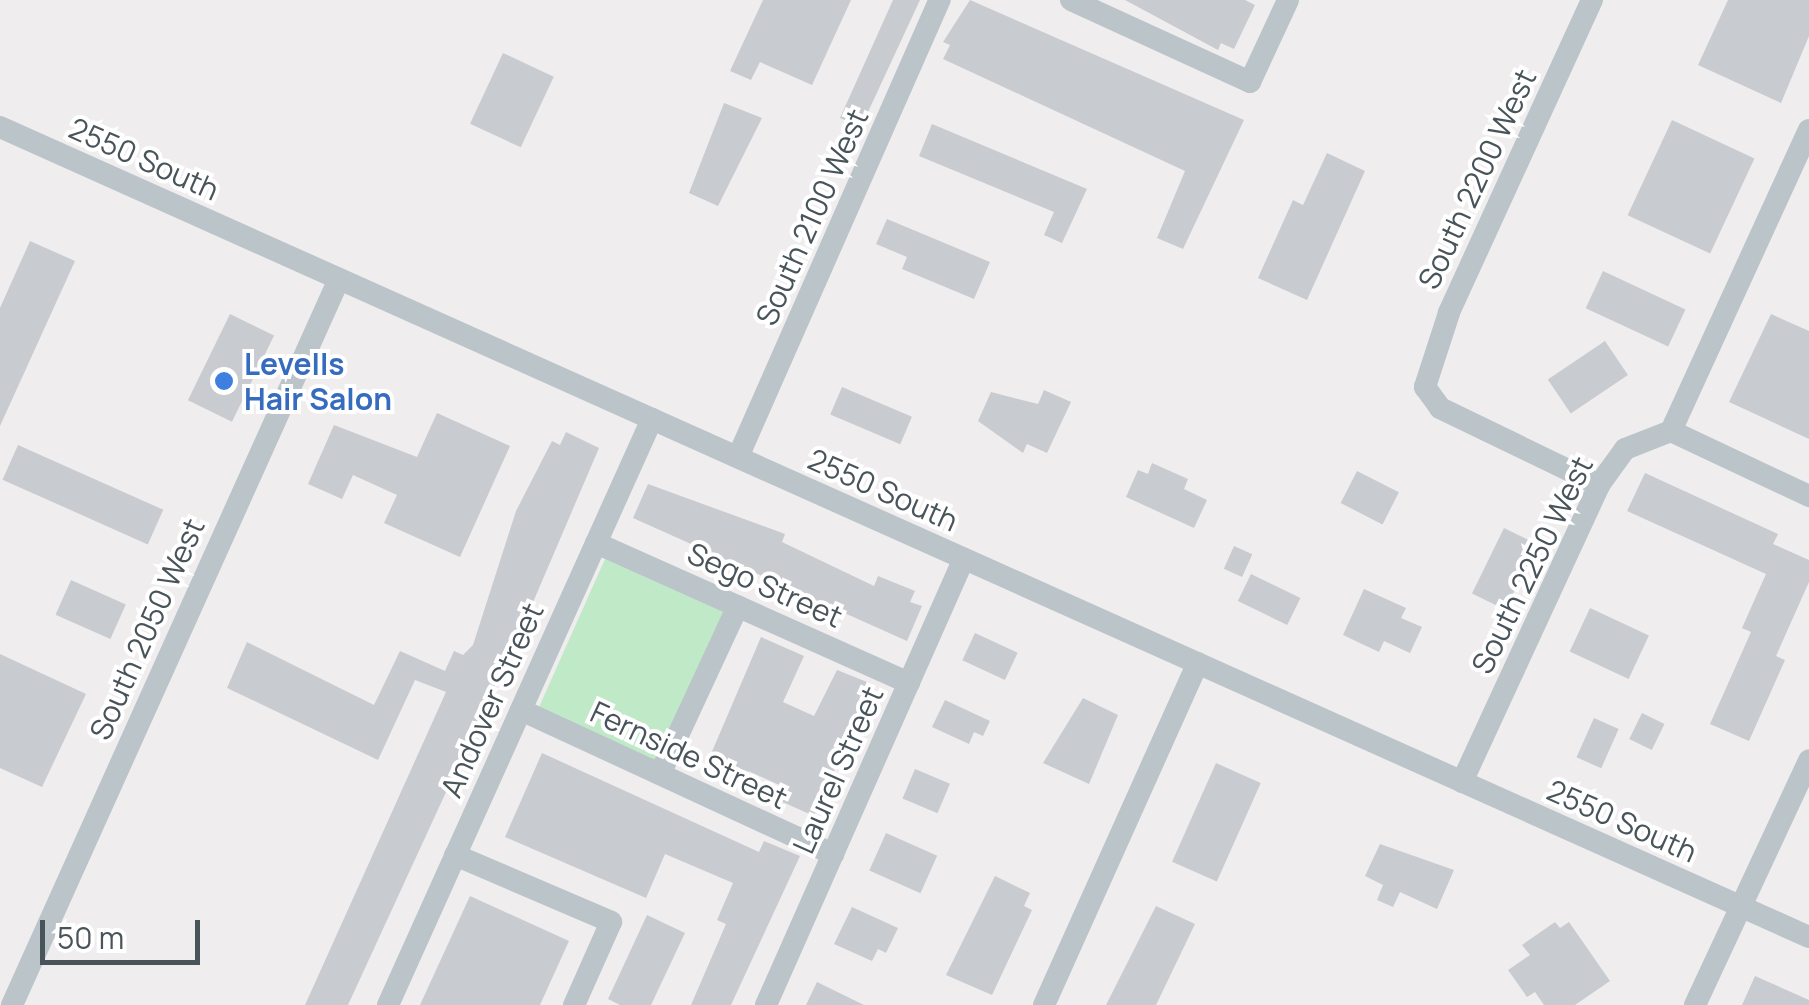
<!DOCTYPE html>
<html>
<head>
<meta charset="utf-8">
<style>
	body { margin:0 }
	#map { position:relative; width:1809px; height:1005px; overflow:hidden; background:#f0edee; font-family:Manrope,sans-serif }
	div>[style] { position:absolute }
	.green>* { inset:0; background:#c0e9c8; transform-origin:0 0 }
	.building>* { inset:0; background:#c8cbcf; transform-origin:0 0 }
	.minor>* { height:22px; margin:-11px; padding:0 11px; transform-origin:11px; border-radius:11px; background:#bac4c9 }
	.dots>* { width:28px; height:28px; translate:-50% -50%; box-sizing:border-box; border:5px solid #fff; border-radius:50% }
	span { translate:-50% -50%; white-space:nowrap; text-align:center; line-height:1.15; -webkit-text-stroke:8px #fff; paint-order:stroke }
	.street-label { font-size:30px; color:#485459 }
	.shop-label { font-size:30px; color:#366cbe; font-weight:700 }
	.left { translate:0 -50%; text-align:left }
	.scale { position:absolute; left:40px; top:920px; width:160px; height:45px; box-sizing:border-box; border:5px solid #485459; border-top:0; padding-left:12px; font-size:30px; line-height:35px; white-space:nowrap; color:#485459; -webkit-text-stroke:8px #fff; paint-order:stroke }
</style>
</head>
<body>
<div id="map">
	<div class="green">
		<i style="left:605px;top:559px;width:133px;height:165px;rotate:24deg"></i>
	</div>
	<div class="building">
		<i style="clip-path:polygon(763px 0,851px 0,812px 85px,760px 62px,751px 80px,730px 71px)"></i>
		<i style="clip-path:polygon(893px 0,920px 0,861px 127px,840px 118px)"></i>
		<i style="clip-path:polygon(970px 0,1244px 120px,1183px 249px,1157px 238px,1185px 171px,943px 59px,950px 45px,943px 42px)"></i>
		<i style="clip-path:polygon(1125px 0,1245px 0,1255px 5px,1234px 49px,1221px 43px,1218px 50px)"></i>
		<i style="clip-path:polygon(1728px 0,1809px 0,1809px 36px,1781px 103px,1698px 65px)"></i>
		<i style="left:503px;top:53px;width:56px;height:78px;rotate:25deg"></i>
		<i style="clip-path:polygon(724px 103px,762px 118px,718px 206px,689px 193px)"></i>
		<i style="left:1672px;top:120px;width:91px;height:105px;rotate:25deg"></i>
		<i style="clip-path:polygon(932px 124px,1087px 189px,1062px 243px,1044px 235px,1054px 212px,919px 156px)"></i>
		<i style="clip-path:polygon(1327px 153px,1365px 171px,1307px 300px,1258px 278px,1293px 200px,1303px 205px)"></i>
		<i style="clip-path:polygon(887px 219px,990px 262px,974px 299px,902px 269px,907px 257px,876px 244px)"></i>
		<i style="clip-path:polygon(30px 241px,75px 261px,0 426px,0 308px)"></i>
		<i style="left:1603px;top:271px;width:91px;height:41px;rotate:25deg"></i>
		<i style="left:230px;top:314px;width:49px;height:96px;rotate:26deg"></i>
		<i style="clip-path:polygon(1771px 314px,1809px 331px,1809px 439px,1729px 402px)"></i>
		<i style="left:1605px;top:341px;width:41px;height:69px;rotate:56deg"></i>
		<i style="left:842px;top:387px;width:76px;height:30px;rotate:23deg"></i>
		<i style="clip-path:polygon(1044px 390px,1071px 402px,1047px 453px,1027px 444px,1023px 453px,978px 421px,991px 392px,1038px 404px)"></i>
		<i style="clip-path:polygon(437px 413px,510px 446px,460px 557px,384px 523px,397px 495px,353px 475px,342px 499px,308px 484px,334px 425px,417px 457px)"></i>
		<i style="clip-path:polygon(566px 432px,599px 448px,528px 614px,348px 1005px,305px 1005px,446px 692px,415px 680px,378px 760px,227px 688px,247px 642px,374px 705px,400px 651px,445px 671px,454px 651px,463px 655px,473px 645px,516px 511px,552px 441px,560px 445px)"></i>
		<i style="left:18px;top:445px;width:159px;height:38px;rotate:24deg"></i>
		<i style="clip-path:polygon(1152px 463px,1188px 479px,1184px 489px,1207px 500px,1194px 528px,1126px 497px,1138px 470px,1148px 474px)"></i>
		<i style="left:1357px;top:471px;width:47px;height:36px;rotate:27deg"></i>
		<i style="clip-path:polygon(1645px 473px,1778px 534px,1773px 544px,1809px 560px,1809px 582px,1776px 656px,1785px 660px,1749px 741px,1710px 724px,1751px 632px,1742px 628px,1766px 574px,1627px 511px)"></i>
		<i style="clip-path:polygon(648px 484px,785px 534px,782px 542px,874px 586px,878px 576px,915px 591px,910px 602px,922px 606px,907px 641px,633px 518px)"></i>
		<i style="left:1504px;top:528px;width:37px;height:73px;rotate:26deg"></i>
		<i style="left:1234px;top:546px;width:20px;height:25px;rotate:24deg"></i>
		<i style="left:1251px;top:574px;width:55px;height:30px;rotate:26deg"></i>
		<i style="left:71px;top:580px;width:60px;height:38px;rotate:24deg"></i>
		<i style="clip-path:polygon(1364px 589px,1406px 608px,1401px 618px,1422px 627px,1410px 653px,1384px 641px,1379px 652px,1343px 635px)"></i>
		<i style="left:1590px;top:608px;width:65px;height:48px;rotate:25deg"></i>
		<i style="left:975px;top:633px;width:47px;height:30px;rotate:25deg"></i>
		<i style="clip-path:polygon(761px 637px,804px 656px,783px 702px,814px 716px,837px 670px,872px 684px,814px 816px,778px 800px,784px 787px,748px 771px,739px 783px,705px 768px)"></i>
		<i style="clip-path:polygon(0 654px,86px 694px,42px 787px,0 768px)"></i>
		<i style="clip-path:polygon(1083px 698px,1118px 715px,1089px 784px,1043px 763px)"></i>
		<i style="clip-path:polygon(945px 700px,990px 721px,983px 736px,974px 732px,969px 744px,932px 727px)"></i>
		<i style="left:1642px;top:713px;width:25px;height:29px;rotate:26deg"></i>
		<i style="left:1594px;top:718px;width:27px;height:43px;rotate:24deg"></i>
		<i style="clip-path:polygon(542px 753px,759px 852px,764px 841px,800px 856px,731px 1005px,691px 1005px,726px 924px,717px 920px,733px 883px,665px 854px,646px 898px,505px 837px)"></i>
		<i style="left:1216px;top:763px;width:49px;height:108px;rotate:24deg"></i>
		<i style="left:915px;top:769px;width:38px;height:32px;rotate:23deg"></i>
		<i style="left:886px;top:833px;width:56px;height:41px;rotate:24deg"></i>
		<i style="clip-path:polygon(1380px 844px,1454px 870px,1437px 909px,1400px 892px,1393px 907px,1377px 900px,1383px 885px,1365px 876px)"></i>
		<i style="clip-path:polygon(995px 876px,1030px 893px,1024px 906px,1032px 910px,992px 995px,946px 975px)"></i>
		<i style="clip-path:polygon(470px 896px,569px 941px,540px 1005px,420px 1005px)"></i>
		<i style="clip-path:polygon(1156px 906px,1195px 924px,1156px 1005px,1106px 1005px)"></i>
		<i style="clip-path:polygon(852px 907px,898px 928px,886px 953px,878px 949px,872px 961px,834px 944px)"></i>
		<i style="clip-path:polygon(647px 915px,685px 933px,651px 1005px,620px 1005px,608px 999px)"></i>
		<i style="clip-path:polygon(1555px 922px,1560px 928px,1569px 922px,1610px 981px,1575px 1005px,1544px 1005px,1535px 992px,1527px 997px,1508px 970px,1530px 955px,1522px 945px)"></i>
		<i style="clip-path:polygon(1755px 976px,1809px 1000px,1809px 1005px,1742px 1005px)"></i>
		<i style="clip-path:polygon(817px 982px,864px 1005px,806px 1005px)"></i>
	</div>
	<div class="minor">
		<i style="left:1071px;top:0;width:197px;rotate:24.6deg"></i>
		<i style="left:1250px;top:82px;width:90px;rotate:-65.1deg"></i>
		<i style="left:1592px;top:0;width:344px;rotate:114.6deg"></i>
		<i style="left:1449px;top:313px;width:78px;rotate:108deg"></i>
		<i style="left:1425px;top:387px;width:26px;rotate:54deg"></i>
		<i style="left:1440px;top:408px;width:177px;rotate:25.8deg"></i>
		<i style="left:0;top:127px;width:1982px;rotate:24.12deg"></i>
		<i style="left:1671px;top:431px;width:153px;rotate:25.2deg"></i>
		<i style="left:738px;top:457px;width:500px;rotate:-66.2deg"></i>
		<i style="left:596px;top:543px;width:343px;rotate:24.1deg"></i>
		<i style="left:521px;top:710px;width:344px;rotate:24.8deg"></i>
		<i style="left:660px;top:774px;width:185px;rotate:-65.1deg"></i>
		<i style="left:1462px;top:782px;width:327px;rotate:-65.2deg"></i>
		<i style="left:1599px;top:485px;width:44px;rotate:-54.2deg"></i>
		<i style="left:1625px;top:449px;width:49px;rotate:-21.4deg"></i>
		<i style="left:1671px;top:431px;width:331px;rotate:-65.4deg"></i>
		<i style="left:455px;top:855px;width:170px;rotate:23.2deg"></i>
		<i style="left:611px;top:922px;width:91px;rotate:114deg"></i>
		<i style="left:12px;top:1005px;width:796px;rotate:-65.75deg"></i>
		<i style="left:388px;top:1005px;width:643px;rotate:-65.75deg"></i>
		<i style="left:766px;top:1005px;width:488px;rotate:-66.1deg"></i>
		<i style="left:1044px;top:1005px;width:375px;rotate:-65.8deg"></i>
		<i style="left:1695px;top:1005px;width:270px;rotate:-65deg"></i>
	</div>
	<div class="dots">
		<i style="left:224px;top:381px;background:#3f7fe0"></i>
	</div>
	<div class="street-label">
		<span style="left:144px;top:159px;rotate:24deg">2550 South</span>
		<span style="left:1477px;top:179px;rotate:-65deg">South 2200 West</span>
		<span style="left:812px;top:217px;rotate:-66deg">South 2100 West</span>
		<span style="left:883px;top:490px;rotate:24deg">2550 South</span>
		<span style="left:1532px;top:565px;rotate:-64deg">South 2250 West</span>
		<span style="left:765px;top:585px;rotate:24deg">Sego Street</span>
		<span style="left:147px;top:629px;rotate:-66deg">South 2050 West</span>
		<span style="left:492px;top:700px;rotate:-66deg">Andover Street</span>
		<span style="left:689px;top:755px;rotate:25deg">Fernside Street</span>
		<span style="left:838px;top:770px;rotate:-66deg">Laurel Street</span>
		<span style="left:1622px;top:821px;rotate:24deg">2550 South</span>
	</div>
	<div class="shop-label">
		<span class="left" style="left:244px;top:381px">Levells<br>Hair Salon</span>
	</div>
	<div class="scale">50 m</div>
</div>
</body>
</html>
